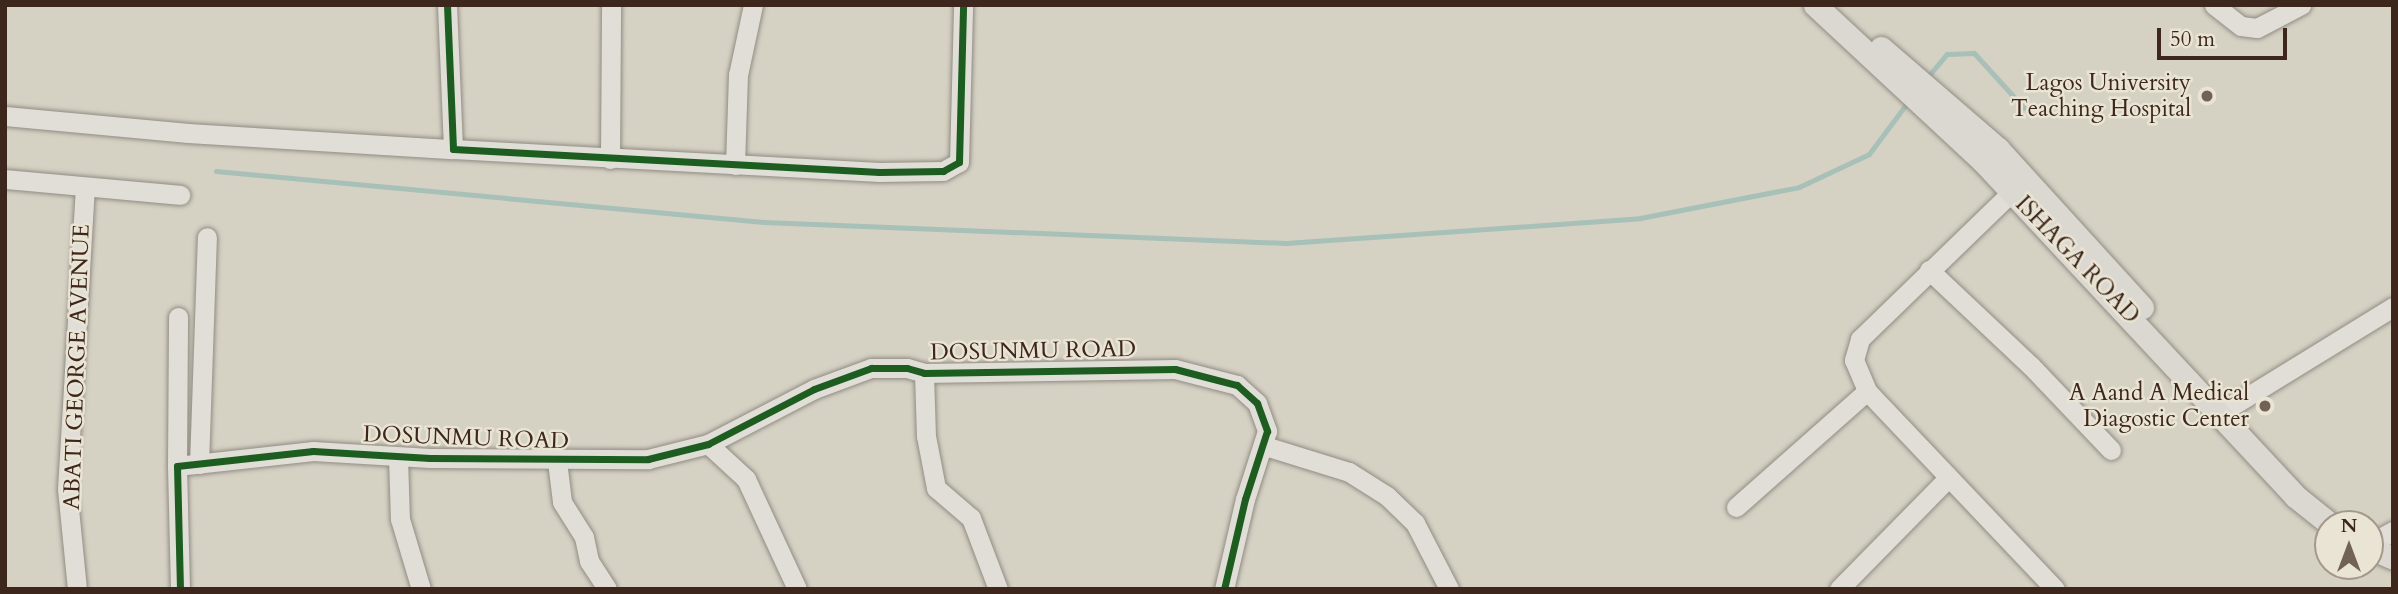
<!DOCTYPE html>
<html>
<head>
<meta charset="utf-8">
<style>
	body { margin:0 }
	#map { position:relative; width:2398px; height:594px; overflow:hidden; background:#d5d1c3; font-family:Cardo,serif }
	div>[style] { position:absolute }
	.stream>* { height:5px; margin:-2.5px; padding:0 2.5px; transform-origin:2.5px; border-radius:2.5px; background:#a7c0b8 }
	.roads { filter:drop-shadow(0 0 2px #918c83) drop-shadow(0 0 2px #918c83) }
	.minor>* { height:19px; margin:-9.5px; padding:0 9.5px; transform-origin:9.5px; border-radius:9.5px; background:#e0ded7 }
	.major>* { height:23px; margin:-11.5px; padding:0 11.5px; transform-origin:11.5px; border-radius:11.5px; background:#dad8d0 }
	.cycleway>* { height:7px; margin:-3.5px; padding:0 3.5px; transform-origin:3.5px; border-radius:3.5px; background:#1b5e20 }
	.dots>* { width:19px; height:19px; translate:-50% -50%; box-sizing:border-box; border:4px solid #e9e4d3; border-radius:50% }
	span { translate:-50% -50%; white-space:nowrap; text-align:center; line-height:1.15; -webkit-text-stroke:5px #e9e4d3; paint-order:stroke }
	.poi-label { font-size:23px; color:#3d261c }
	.right { translate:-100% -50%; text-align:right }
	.street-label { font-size:23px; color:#3d261c }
	.frame { position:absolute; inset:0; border:7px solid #3d261c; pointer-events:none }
	.north { position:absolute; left:2314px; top:510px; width:70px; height:70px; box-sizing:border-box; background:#e9e4d3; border:2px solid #a4988a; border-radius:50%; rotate:0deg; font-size:19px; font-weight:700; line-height:28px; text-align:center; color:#3d261c }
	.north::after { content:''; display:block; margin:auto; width:24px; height:32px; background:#726256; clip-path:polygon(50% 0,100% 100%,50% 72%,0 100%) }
	.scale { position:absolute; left:2157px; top:28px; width:130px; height:32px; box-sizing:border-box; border:4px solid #3d261c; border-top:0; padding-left:9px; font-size:21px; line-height:24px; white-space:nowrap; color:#3d261c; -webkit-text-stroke:5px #e9e4d3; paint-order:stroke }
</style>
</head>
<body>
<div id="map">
	<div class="stream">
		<i style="left:1925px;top:80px;width:34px;rotate:-50deg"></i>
		<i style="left:1947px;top:54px;width:27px;rotate:-2deg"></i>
		<i style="left:1974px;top:53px;width:74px;rotate:47.7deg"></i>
		<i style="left:216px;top:171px;width:550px;rotate:5.32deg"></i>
		<i style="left:764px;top:222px;width:522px;rotate:2.3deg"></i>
		<i style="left:1286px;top:243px;width:355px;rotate:-4deg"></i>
		<i style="left:1640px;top:218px;width:162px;rotate:-11deg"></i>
		<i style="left:1799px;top:187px;width:77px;rotate:-25.2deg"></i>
		<i style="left:1869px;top:154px;width:69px;rotate:-53.3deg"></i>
	</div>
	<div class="roads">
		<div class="minor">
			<i style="left:447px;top:5px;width:144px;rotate:87.6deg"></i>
			<i style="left:453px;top:149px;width:427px;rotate:3.1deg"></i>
			<i style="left:879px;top:172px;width:64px;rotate:-0.9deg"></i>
			<i style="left:943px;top:171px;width:18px;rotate:-29deg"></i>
			<i style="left:959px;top:162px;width:157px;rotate:-88.5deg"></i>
			<i style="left:2214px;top:5px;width:34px;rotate:38deg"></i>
			<i style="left:2241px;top:26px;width:16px;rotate:7deg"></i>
			<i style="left:2257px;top:28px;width:50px;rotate:-27.6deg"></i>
			<i style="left:5px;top:116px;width:184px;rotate:5.3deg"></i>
			<i style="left:188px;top:133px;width:265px;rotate:3.5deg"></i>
			<i style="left:610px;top:159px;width:154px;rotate:-89.6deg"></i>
			<i style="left:735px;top:165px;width:90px;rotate:-88.1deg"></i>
			<i style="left:738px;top:75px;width:72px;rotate:-77.9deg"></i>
			<i style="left:5px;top:179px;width:176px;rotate:5.2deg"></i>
			<i style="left:2022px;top:182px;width:226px;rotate:135.9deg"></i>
			<i style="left:1860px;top:339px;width:22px;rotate:106deg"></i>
			<i style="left:1854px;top:360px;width:34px;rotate:67deg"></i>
			<i style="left:1867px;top:391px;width:273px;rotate:46.5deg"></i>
			<i style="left:1929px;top:270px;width:140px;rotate:43.3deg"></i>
			<i style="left:2031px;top:366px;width:116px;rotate:46.4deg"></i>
			<i style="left:924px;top:373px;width:63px;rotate:88.2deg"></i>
			<i style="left:926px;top:436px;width:53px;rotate:79.1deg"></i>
			<i style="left:936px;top:488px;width:46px;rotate:40.6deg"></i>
			<i style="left:971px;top:518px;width:76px;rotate:69.2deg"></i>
			<i style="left:2227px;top:409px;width:195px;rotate:-31.6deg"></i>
			<i style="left:708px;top:444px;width:52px;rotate:42.6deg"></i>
			<i style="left:746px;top:479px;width:121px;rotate:65.1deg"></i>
			<i style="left:1265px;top:446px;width:88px;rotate:17.2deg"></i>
			<i style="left:1349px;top:472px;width:45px;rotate:32.3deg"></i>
			<i style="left:1387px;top:496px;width:39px;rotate:44deg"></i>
			<i style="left:1415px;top:523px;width:74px;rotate:62.7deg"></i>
			<i style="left:398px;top:457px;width:62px;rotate:88.2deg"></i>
			<i style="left:400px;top:519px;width:73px;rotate:73.3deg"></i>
			<i style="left:557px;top:461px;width:41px;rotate:83deg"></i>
			<i style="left:562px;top:502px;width:41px;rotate:57.8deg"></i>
			<i style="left:584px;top:537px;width:25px;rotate:78deg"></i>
			<i style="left:589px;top:561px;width:33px;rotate:57deg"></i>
			<i style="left:199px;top:464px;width:227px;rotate:-88deg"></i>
			<i style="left:177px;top:466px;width:149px;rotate:-89.6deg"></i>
			<i style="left:1736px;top:507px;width:175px;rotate:-41.5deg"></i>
			<i style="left:2382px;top:537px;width:13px;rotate:-29deg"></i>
			<i style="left:77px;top:589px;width:100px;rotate:-95.7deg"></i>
			<i style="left:67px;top:489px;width:302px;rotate:-86.6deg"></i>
			<i style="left:180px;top:589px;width:123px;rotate:-91.4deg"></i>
			<i style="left:177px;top:466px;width:137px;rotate:-6.3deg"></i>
			<i style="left:313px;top:451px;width:117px;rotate:3.4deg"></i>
			<i style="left:430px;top:458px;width:218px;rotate:0.3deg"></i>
			<i style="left:648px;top:459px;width:62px;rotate:-14deg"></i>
			<i style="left:708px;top:444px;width:119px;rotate:-27.4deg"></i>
			<i style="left:814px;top:389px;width:61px;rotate:-20.2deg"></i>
			<i style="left:871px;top:368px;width:36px"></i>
			<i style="left:907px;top:368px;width:18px;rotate:16deg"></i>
			<i style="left:924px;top:373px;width:251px;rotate:-0.9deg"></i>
			<i style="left:1175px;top:369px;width:64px;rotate:14.5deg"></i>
			<i style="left:1237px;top:385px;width:27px;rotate:42deg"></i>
			<i style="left:1257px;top:403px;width:30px;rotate:70deg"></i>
			<i style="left:1267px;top:431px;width:71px;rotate:107.9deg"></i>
			<i style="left:1245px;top:499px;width:92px;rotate:103.1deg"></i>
			<i style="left:1839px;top:589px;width:154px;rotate:-45.5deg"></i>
		</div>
		<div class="major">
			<i style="left:1815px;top:5px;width:228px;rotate:42.9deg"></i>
			<i style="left:1982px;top:160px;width:459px;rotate:47deg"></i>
			<i style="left:2295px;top:496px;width:45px;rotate:38.7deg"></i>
			<i style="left:1881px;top:48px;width:155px;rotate:40.8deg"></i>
			<i style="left:1998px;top:149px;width:214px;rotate:47.7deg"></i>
			<i style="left:2370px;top:548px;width:25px;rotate:23deg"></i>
		</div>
	</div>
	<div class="cycleway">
		<i style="left:447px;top:5px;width:144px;rotate:87.6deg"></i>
		<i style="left:453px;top:149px;width:427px;rotate:3.1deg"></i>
		<i style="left:879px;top:172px;width:64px;rotate:-0.9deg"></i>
		<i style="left:943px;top:171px;width:18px;rotate:-29deg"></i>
		<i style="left:959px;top:162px;width:157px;rotate:-88.5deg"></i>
		<i style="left:180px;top:589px;width:123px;rotate:-91.4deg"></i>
		<i style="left:177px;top:466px;width:137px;rotate:-6.3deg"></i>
		<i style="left:313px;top:451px;width:117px;rotate:3.4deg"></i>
		<i style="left:430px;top:458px;width:218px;rotate:0.3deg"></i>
		<i style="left:648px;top:459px;width:62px;rotate:-14deg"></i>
		<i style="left:708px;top:444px;width:119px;rotate:-27.4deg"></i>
		<i style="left:814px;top:389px;width:61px;rotate:-20.2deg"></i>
		<i style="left:871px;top:368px;width:36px"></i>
		<i style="left:907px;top:368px;width:18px;rotate:16deg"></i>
		<i style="left:924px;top:373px;width:251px;rotate:-0.9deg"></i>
		<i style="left:1175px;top:369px;width:64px;rotate:14.5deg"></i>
		<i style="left:1237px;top:385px;width:27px;rotate:42deg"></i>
		<i style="left:1257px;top:403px;width:30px;rotate:70deg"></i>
		<i style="left:1267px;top:431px;width:71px;rotate:107.9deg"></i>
		<i style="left:1245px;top:499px;width:92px;rotate:103.1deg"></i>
	</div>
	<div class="dots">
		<i style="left:2207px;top:96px;background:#726256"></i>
		<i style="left:2265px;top:406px;background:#726256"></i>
	</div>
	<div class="poi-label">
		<span class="right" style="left:2191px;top:96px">Lagos University<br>Teaching Hospital</span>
		<span class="right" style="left:2249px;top:406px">A Aand A Medical<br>Diagostic Center</span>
	</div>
	<div class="street-label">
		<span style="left:2077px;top:260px;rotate:46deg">ISHAGA ROAD</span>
		<span style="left:1033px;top:351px;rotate:-1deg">DOSUNMU ROAD</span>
		<span style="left:77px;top:367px;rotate:-88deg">ABATI GEORGE AVENUE</span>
		<span style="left:466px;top:438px;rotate:2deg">DOSUNMU ROAD</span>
	</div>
	<div class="frame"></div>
	<div class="north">N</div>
	<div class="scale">50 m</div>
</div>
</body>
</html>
